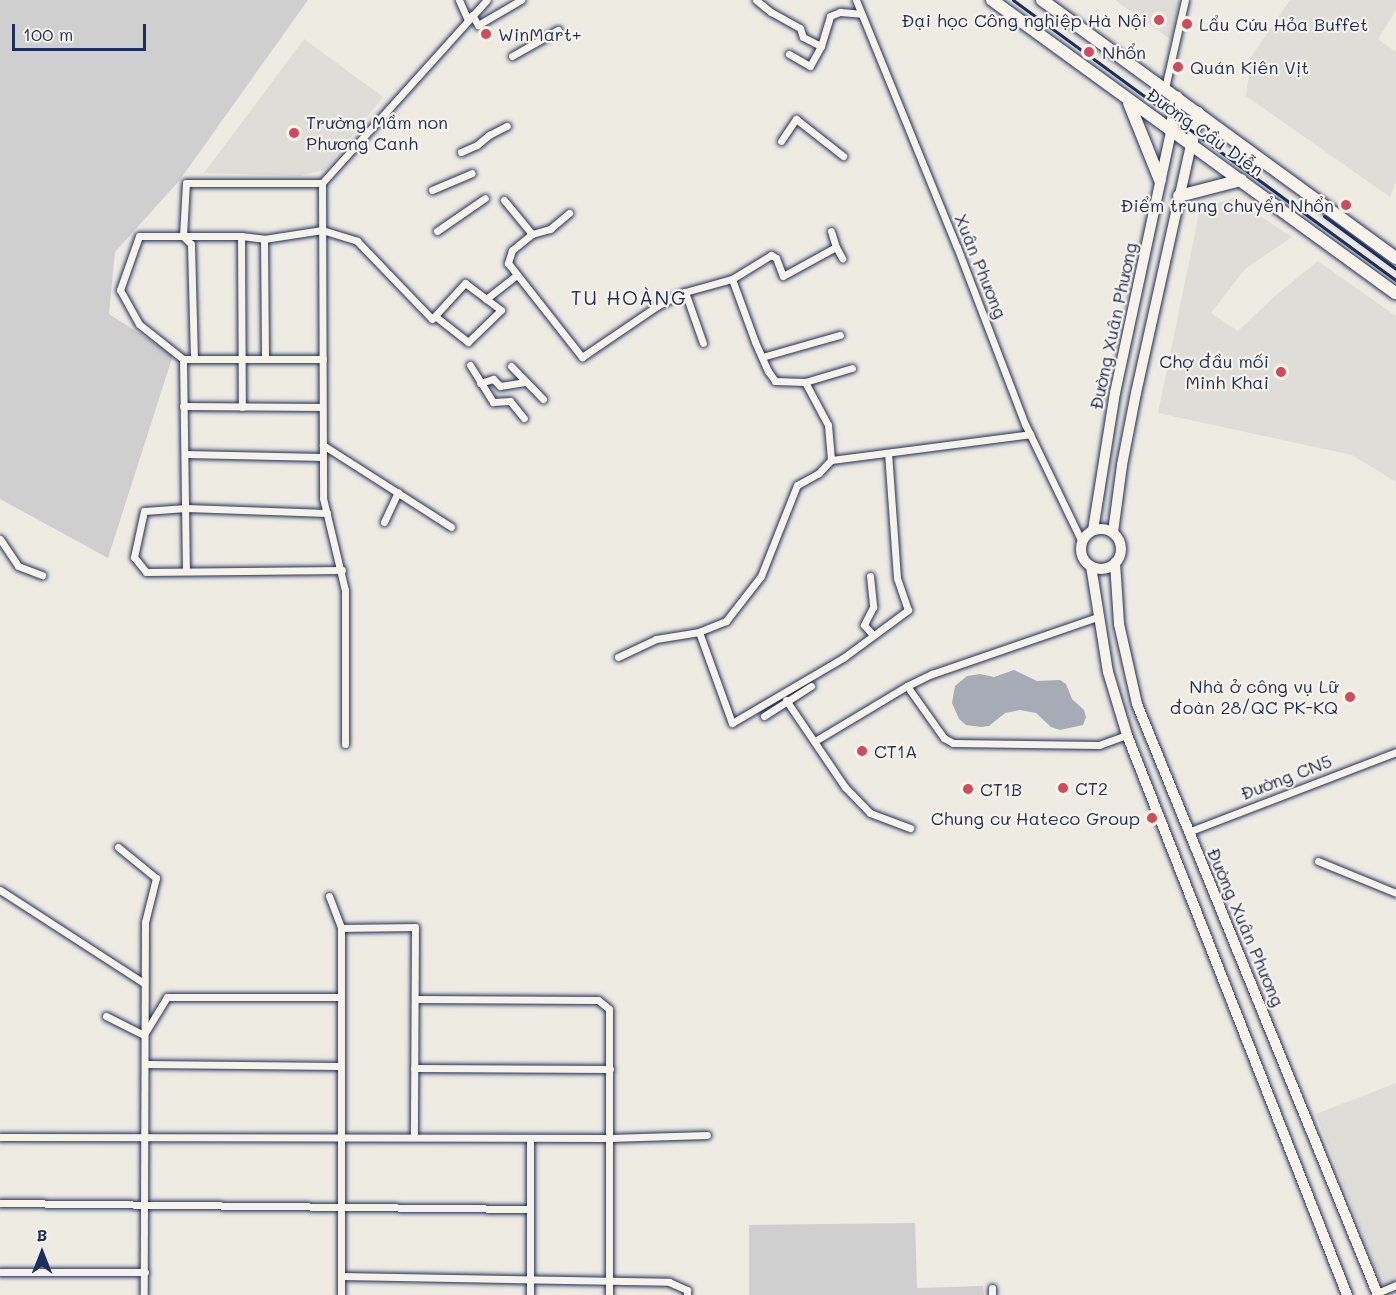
<!DOCTYPE html>
<html>
<head>
<meta charset="utf-8">
<style>
	body { margin:0 }
	#map { position:relative; width:1396px; height:1295px; overflow:hidden; background:#eeebe2; font-family:Mali,sans-serif }
	div>[style] { position:absolute }
	.built>* { inset:0; background:#deddd8 }
	.green>* { inset:0; background:#cfcfcf }
	.water>* { inset:0; background:#a6abb5 }
	.roads { filter:drop-shadow(0 0 2px #1b2f5e) drop-shadow(0 0 2px #1b2f5e) }
	.minor>* { height:7px; margin:-3.5px; padding:0 3.5px; transform-origin:3.5px; border-radius:3.5px; background:#f7f3e8 }
	.primary>* { height:10px; margin:-5px; padding:0 5px; transform-origin:5px; border-radius:5px; background:#f7f3e8 }
	.primary>.ring { margin:-5px; padding:0; box-sizing:content-box; background:none; border:10px solid #f7f3e8; border-radius:50% }
	.trunk>* { height:12px; margin:-6px; padding:0 6px; transform-origin:6px; border-radius:6px; background:#f7f3e8 }
	.rail>* { height:3px; margin:-1.5px; padding:0 1.5px; transform-origin:1.5px; border-radius:1.5px; background:#1b2f5e }
	.dots>* { width:16px; height:16px; translate:-50% -50%; box-sizing:border-box; border:3px solid #f7f3e8; border-radius:50% }
	span { translate:-50% -50%; white-space:nowrap; text-align:center; line-height:1.15; -webkit-text-stroke:4.5px #f7f3e8; paint-order:stroke }
	.poi-label { font-size:18px; color:#1b2f5e }
	.right { translate:-100% -50%; text-align:right }
	.left { translate:0 -50%; text-align:left }
	.street-label { font-size:18px; color:#1b2f5e }
	.neighbourhood-label { font-size:20px; color:#1b2f5e; letter-spacing:1.5px }
	.north { position:absolute; left:12px; top:1223px; width:60px; height:60px; -webkit-text-stroke:4px #f7f3e8; paint-order:stroke; rotate:0deg; font-size:16px; font-weight:700; line-height:24px; text-align:center; color:#1b2f5e }
	.north::after { content:''; display:block; margin:auto; width:21px; height:27px; background:#1b2f5e; clip-path:polygon(50% 0,100% 100%,50% 72%,0 100%) }
	.scale { position:absolute; left:12px; top:24px; width:134px; height:27px; box-sizing:border-box; border:3px solid #1b2f5e; border-top:0; padding-left:8px; font-size:18px; line-height:21px; white-space:nowrap; color:#1b2f5e; -webkit-text-stroke:4px #f7f3e8; paint-order:stroke }
</style>
</head>
<body>
<div id="map">
	<div class="built">
		<i style="clip-path:polygon(1115px 0,1179px 0,1171px 40px)"></i>
		<i style="clip-path:polygon(1290px 0,1396px 0,1396px 10px,1378px 39px,1396px 52px,1396px 181px,1390px 197px,1246px 96px,1251px 57px)"></i>
		<i style="clip-path:polygon(304px 39px,383px 97px,326px 169px,301px 176px,204px 173px)"></i>
		<i style="clip-path:polygon(1233px 198px,1292px 237px,1245px 269px,1211px 313px,1238px 331px,1276px 295px,1318px 261px,1396px 316px,1396px 482px,1352px 455px,1158px 413px,1200px 209px)"></i>
		<i style="clip-path:polygon(1396px 1083px,1396px 1295px,1385px 1295px,1316px 1114px)"></i>
	</div>
	<div class="green">
		<i style="clip-path:polygon(0 0,308px 0,179px 181px,115px 252px,109px 314px,173px 355px,108px 558px,0 499px)"></i>
		<i style="clip-path:polygon(915px 1223px,917px 1288px,983px 1286px,984px 1295px,749px 1295px,749px 1225px)"></i>
	</div>
	<div class="water">
		<i style="clip-path:polygon(1014px 670px,1037px 681px,1060px 680px,1066px 684px,1072px 699px,1084px 710px,1086px 717px,1083px 725px,1060px 730px,1051px 727px,1036px 713px,1020px 710px,1005px 713px,989px 726px,981px 727px,966px 725px,959px 719px,952px 703px,955px 686px,967px 676px,980px 674px,994px 677px)"></i>
	</div>
	<div class="roads">
		<div class="minor">
			<i style="left:459px;top:0;width:22px;rotate:66deg"></i>
			<i style="left:756px;top:0;width:19px;rotate:39deg"></i>
			<i style="left:771px;top:12px;width:33px;rotate:29deg"></i>
			<i style="left:800px;top:28px;width:9px;rotate:72deg"></i>
			<i style="left:803px;top:37px;width:20px;rotate:27deg"></i>
			<i style="left:856px;top:0;width:267px;rotate:67.8deg"></i>
			<i style="left:957px;top:247px;width:190px;rotate:69deg"></i>
			<i style="left:1025px;top:424px;width:131px;rotate:64.2deg"></i>
			<i style="left:472px;top:15px;width:12px;rotate:59deg"></i>
			<i style="left:478px;top:25px;width:50px;rotate:-30.2deg"></i>
			<i style="left:789px;top:54px;width:24px;rotate:30deg"></i>
			<i style="left:810px;top:66px;width:23px;rotate:-61deg"></i>
			<i style="left:821px;top:46px;width:31px;rotate:-73deg"></i>
			<i style="left:830px;top:16px;width:11px;rotate:-22deg"></i>
			<i style="left:840px;top:12px;width:21px;rotate:5deg"></i>
			<i style="left:512px;top:56px;width:53px;rotate:-29.5deg"></i>
			<i style="left:1165px;top:88px;width:90px;rotate:-77.2deg"></i>
			<i style="left:781px;top:141px;width:27px;rotate:-56deg"></i>
			<i style="left:796px;top:119px;width:60px;rotate:38.2deg"></i>
			<i style="left:461px;top:152px;width:17px;rotate:-24deg"></i>
			<i style="left:477px;top:145px;width:16px;rotate:-40deg"></i>
			<i style="left:489px;top:135px;width:20px;rotate:-27deg"></i>
			<i style="left:322px;top:183px;width:315px;rotate:89.8deg"></i>
			<i style="left:323px;top:498px;width:95px;rotate:76.6deg"></i>
			<i style="left:345px;top:590px;width:154px;rotate:90deg"></i>
			<i style="left:322px;top:183px;width:246px;rotate:-48deg"></i>
			<i style="left:432px;top:190px;width:43px;rotate:-23deg"></i>
			<i style="left:504px;top:200px;width:44px;rotate:50.5deg"></i>
			<i style="left:437px;top:231px;width:58px;rotate:-34.5deg"></i>
			<i style="left:831px;top:231px;width:17px;rotate:73deg"></i>
			<i style="left:532px;top:234px;width:26px;rotate:141deg"></i>
			<i style="left:512px;top:250px;width:14px;rotate:107deg"></i>
			<i style="left:508px;top:263px;width:120px;rotate:51.8deg"></i>
			<i style="left:582px;top:357px;width:91px;rotate:-34.2deg"></i>
			<i style="left:657px;top:306px;width:31px;rotate:-27deg"></i>
			<i style="left:685px;top:292px;width:49px;rotate:-15.5deg"></i>
			<i style="left:732px;top:279px;width:46px;rotate:-31.6deg"></i>
			<i style="left:771px;top:255px;width:6px;rotate:31deg"></i>
			<i style="left:776px;top:258px;width:19px;rotate:69deg"></i>
			<i style="left:783px;top:276px;width:60px;rotate:-28.7deg"></i>
			<i style="left:836px;top:247px;width:13px;rotate:61deg"></i>
			<i style="left:532px;top:234px;width:19px;rotate:-16deg"></i>
			<i style="left:550px;top:229px;width:25px;rotate:-40deg"></i>
			<i style="left:241px;top:236px;width:171px;rotate:89.7deg"></i>
			<i style="left:264px;top:239px;width:119px;rotate:89.5deg"></i>
			<i style="left:732px;top:279px;width:67px;rotate:69.9deg"></i>
			<i style="left:755px;top:342px;width:32px;rotate:66deg"></i>
			<i style="left:768px;top:371px;width:12px;rotate:55deg"></i>
			<i style="left:775px;top:381px;width:30px;rotate:2deg"></i>
			<i style="left:805px;top:382px;width:49px;rotate:61.9deg"></i>
			<i style="left:828px;top:425px;width:35px;rotate:85deg"></i>
			<i style="left:685px;top:292px;width:54px;rotate:70.6deg"></i>
			<i style="left:486px;top:299px;width:39px;rotate:-38deg"></i>
			<i style="left:762px;top:357px;width:81px;rotate:-15.8deg"></i>
			<i style="left:183px;top:359px;width:212px;rotate:89.2deg"></i>
			<i style="left:194px;top:359px;width:115px;rotate:-91.5deg"></i>
			<i style="left:191px;top:244px;width:11px;rotate:-135deg"></i>
			<i style="left:183px;top:236px;width:53px;rotate:-86.8deg"></i>
			<i style="left:186px;top:183px;width:136px"></i>
			<i style="left:323px;top:359px;width:140px;rotate:180deg"></i>
			<i style="left:183px;top:359px;width:56px;rotate:-141.5deg"></i>
			<i style="left:139px;top:324px;width:39px;rotate:-119deg"></i>
			<i style="left:120px;top:290px;width:57px;rotate:-70.6deg"></i>
			<i style="left:139px;top:236px;width:102px"></i>
			<i style="left:241px;top:236px;width:23px;rotate:7deg"></i>
			<i style="left:264px;top:239px;width:59px;rotate:-8.8deg"></i>
			<i style="left:322px;top:230px;width:37px;rotate:17deg"></i>
			<i style="left:357px;top:241px;width:108px;rotate:46.1deg"></i>
			<i style="left:432px;top:319px;width:49px;rotate:-47.5deg"></i>
			<i style="left:465px;top:283px;width:45px;rotate:36.9deg"></i>
			<i style="left:501px;top:310px;width:46px;rotate:135.9deg"></i>
			<i style="left:468px;top:342px;width:42px;rotate:-141.8deg"></i>
			<i style="left:470px;top:365px;width:44px;rotate:58.1deg"></i>
			<i style="left:493px;top:402px;width:17px;rotate:-3deg"></i>
			<i style="left:510px;top:401px;width:22px;rotate:51deg"></i>
			<i style="left:511px;top:366px;width:46px;rotate:45.9deg"></i>
			<i style="left:805px;top:382px;width:49px;rotate:-16.6deg"></i>
			<i style="left:480px;top:383px;width:14px;rotate:-17deg"></i>
			<i style="left:493px;top:379px;width:10px;rotate:45deg"></i>
			<i style="left:500px;top:386px;width:25px;rotate:-9deg"></i>
			<i style="left:183px;top:406px;width:139px;rotate:0.4deg"></i>
			<i style="left:323px;top:445px;width:152px;rotate:32.6deg"></i>
			<i style="left:185px;top:454px;width:137px;rotate:1.3deg"></i>
			<i style="left:831px;top:460px;width:18px;rotate:133deg"></i>
			<i style="left:819px;top:473px;width:25px;rotate:151deg"></i>
			<i style="left:797px;top:485px;width:98px;rotate:111.6deg"></i>
			<i style="left:761px;top:576px;width:57px;rotate:127.9deg"></i>
			<i style="left:726px;top:621px;width:29px;rotate:158deg"></i>
			<i style="left:699px;top:632px;width:97px;rotate:70.1deg"></i>
			<i style="left:732px;top:723px;width:129px;rotate:-30.4deg"></i>
			<i style="left:843px;top:658px;width:81px;rotate:-36.4deg"></i>
			<i style="left:908px;top:610px;width:34px;rotate:-109deg"></i>
			<i style="left:897px;top:578px;width:125px;rotate:-94.1deg"></i>
			<i style="left:831px;top:460px;width:201px;rotate:-7.4deg"></i>
			<i style="left:327px;top:513px;width:141px;rotate:-178deg"></i>
			<i style="left:186px;top:508px;width:42px;rotate:175.9deg"></i>
			<i style="left:144px;top:511px;width:47px;rotate:102.3deg"></i>
			<i style="left:134px;top:557px;width:19px;rotate:51deg"></i>
			<i style="left:146px;top:572px;width:196px;rotate:-0.6deg"></i>
			<i style="left:384px;top:522px;width:33px;rotate:-65deg"></i>
			<i style="left:0;top:539px;width:32px;rotate:56deg"></i>
			<i style="left:18px;top:566px;width:26px;rotate:21deg"></i>
			<i style="left:870px;top:576px;width:31px;rotate:84deg"></i>
			<i style="left:873px;top:607px;width:20px;rotate:117deg"></i>
			<i style="left:864px;top:625px;width:13px;rotate:48deg"></i>
			<i style="left:618px;top:657px;width:42px;rotate:-25.3deg"></i>
			<i style="left:656px;top:639px;width:44px;rotate:-9.2deg"></i>
			<i style="left:907px;top:686px;width:64px;rotate:54.6deg"></i>
			<i style="left:944px;top:738px;width:10px;rotate:29deg"></i>
			<i style="left:953px;top:743px;width:146px;rotate:0.8deg"></i>
			<i style="left:1099px;top:745px;width:30px;rotate:-20deg"></i>
			<i style="left:786px;top:700px;width:105px;rotate:55.9deg"></i>
			<i style="left:845px;top:787px;width:36px;rotate:46deg"></i>
			<i style="left:870px;top:813px;width:43px;rotate:20.6deg"></i>
			<i style="left:764px;top:716px;width:56px;rotate:-32.6deg"></i>
			<i style="left:815px;top:741px;width:107px;rotate:-30.9deg"></i>
			<i style="left:907px;top:686px;width:28px;rotate:-26deg"></i>
			<i style="left:932px;top:674px;width:176px;rotate:-19deg"></i>
			<i style="left:1188px;top:832px;width:223px;rotate:-21deg"></i>
			<i style="left:118px;top:847px;width:49px;rotate:39.2deg"></i>
			<i style="left:156px;top:878px;width:45px;rotate:104deg"></i>
			<i style="left:145px;top:922px;width:373px;rotate:90.2deg"></i>
			<i style="left:1318px;top:861px;width:84px;rotate:22.3deg"></i>
			<i style="left:0;top:890px;width:171px;rotate:32.9deg"></i>
			<i style="left:329px;top:896px;width:34px;rotate:69deg"></i>
			<i style="left:341px;top:928px;width:367px;rotate:90deg"></i>
			<i style="left:341px;top:928px;width:74px;rotate:-0.8deg"></i>
			<i style="left:415px;top:927px;width:210px;rotate:90.3deg"></i>
			<i style="left:416px;top:999px;width:182px;rotate:0.3deg"></i>
			<i style="left:598px;top:1000px;width:14px;rotate:39deg"></i>
			<i style="left:609px;top:1009px;width:286px;rotate:90deg"></i>
			<i style="left:106px;top:1016px;width:42px;rotate:26.6deg"></i>
			<i style="left:145px;top:1033px;width:42px;rotate:-58.6deg"></i>
			<i style="left:167px;top:997px;width:173px"></i>
			<i style="left:145px;top:1064px;width:194px;rotate:0.6deg"></i>
			<i style="left:414px;top:1068px;width:196px;rotate:0.3deg"></i>
			<i style="left:0;top:1137px;width:609px;rotate:0.09deg"></i>
			<i style="left:609px;top:1138px;width:98px;rotate:-1.8deg"></i>
			<i style="left:0;top:1203px;width:529px;rotate:0.65deg"></i>
			<i style="left:0;top:1272px;width:145px"></i>
			<i style="left:341px;top:1276px;width:328px;rotate:1deg"></i>
			<i style="left:669px;top:1282px;width:20px;rotate:24deg"></i>
			<i style="left:687px;top:1290px;width:5px;rotate:90deg"></i>
			<i style="left:992px;top:1288px;width:7px;rotate:90deg"></i>
			<i style="left:1377px;top:1293px;width:21px;rotate:-23deg"></i>
			<i style="left:530px;top:1295px;width:157px;rotate:-90deg"></i>
		</div>
		<div class="primary">
			<i class="ring" style="left:1081px;top:529px;width:30px;height:30px"></i>
			<i style="left:1093px;top:530px;width:139px;rotate:-80.9deg"></i>
			<i style="left:1115px;top:393px;width:268px;rotate:-77.9deg"></i>
			<i style="left:1113px;top:532px;width:68px;rotate:-82.3deg"></i>
			<i style="left:1122px;top:465px;width:73px;rotate:-79deg"></i>
			<i style="left:1136px;top:393px;width:254px;rotate:-77.5deg"></i>
			<i style="left:1115px;top:563px;width:61px;rotate:86.2deg"></i>
			<i style="left:1119px;top:624px;width:82px;rotate:77.3deg"></i>
			<i style="left:1137px;top:704px;width:638px;rotate:67.82deg"></i>
			<i style="left:1091px;top:566px;width:107px;rotate:80.9deg"></i>
			<i style="left:1108px;top:672px;width:66px;rotate:73.2deg"></i>
			<i style="left:1127px;top:735px;width:602px;rotate:68.55deg"></i>
		</div>
		<div class="trunk">
			<i style="left:992px;top:0;width:499px;rotate:36deg"></i>
			<i style="left:1042px;top:0;width:438px;rotate:36.1deg"></i>
			<i style="left:1129px;top:103px;width:83px;rotate:68.1deg"></i>
			<i style="left:1171px;top:131px;width:34px;rotate:-80deg"></i>
			<i style="left:1191px;top:145px;width:33px;rotate:-78deg"></i>
			<i style="left:1179px;top:196px;width:64px;rotate:-14.5deg"></i>
		</div>
	</div>
	<div class="rail">
		<i style="left:1013px;top:0;width:474px;rotate:36.2deg"></i>
		<i style="left:1324px;top:216px;width:89px;rotate:36.4deg"></i>
	</div>
	<div class="dots">
		<i style="left:1159px;top:20px;background:#d1495b"></i>
		<i style="left:1187px;top:24px;background:#d1495b"></i>
		<i style="left:486px;top:34px;background:#d1495b"></i>
		<i style="left:1089px;top:52px;background:#d1495b"></i>
		<i style="left:1178px;top:67px;background:#d1495b"></i>
		<i style="left:294px;top:133px;background:#d1495b"></i>
		<i style="left:1346px;top:205px;background:#d1495b"></i>
		<i style="left:1281px;top:372px;background:#d1495b"></i>
		<i style="left:1350px;top:697px;background:#d1495b"></i>
		<i style="left:862px;top:751px;background:#d1495b"></i>
		<i style="left:1063px;top:788px;background:#d1495b"></i>
		<i style="left:968px;top:789px;background:#d1495b"></i>
		<i style="left:1152px;top:818px;background:#d1495b"></i>
	</div>
	<div class="poi-label">
		<span class="right" style="left:1147px;top:20px">Đại học Công nghiệp Hà Nội</span>
		<span class="left" style="left:1199px;top:24px">Lẩu Cứu Hỏa Buffet</span>
		<span class="left" style="left:498px;top:34px">WinMart+</span>
		<span class="left" style="left:1102px;top:52px">Nhổn</span>
		<span class="left" style="left:1190px;top:67px">Quán Kiên Vịt</span>
		<span class="left" style="left:306px;top:133px">Trường Mầm non<br>Phương Canh</span>
		<span class="right" style="left:1334px;top:205px">Điểm trung chuyển Nhổn</span>
		<span class="right" style="left:1269px;top:372px">Chợ đầu mối<br>Minh Khai</span>
		<span class="right" style="left:1338px;top:697px">Nhà ở công vụ Lữ<br>đoàn 28/QC PK-KQ</span>
		<span class="left" style="left:874px;top:751px">CT1A</span>
		<span class="left" style="left:1075px;top:788px">CT2</span>
		<span class="left" style="left:980px;top:789px">CT1B</span>
		<span class="right" style="left:1140px;top:818px">Chung cư Hateco Group</span>
	</div>
	<div class="street-label">
		<span style="left:1205px;top:132px;rotate:35deg">Đường Cầu Diễn</span>
		<span style="left:981px;top:266px;rotate:68deg">Xuân Phương</span>
		<span style="left:1113px;top:326px;rotate:-78deg">Đường Xuân Phương</span>
		<span style="left:1286px;top:777px;rotate:-21deg">Đường CN5</span>
		<span style="left:1246px;top:927px;rotate:67deg">Đường Xuân Phương</span>
	</div>
	<div class="neighbourhood-label">
		<span style="left:629px;top:297px">TU HOÀNG</span>
	</div>
	<div class="north">B</div>
	<div class="scale">100 m</div>
</div>
</body>
</html>
